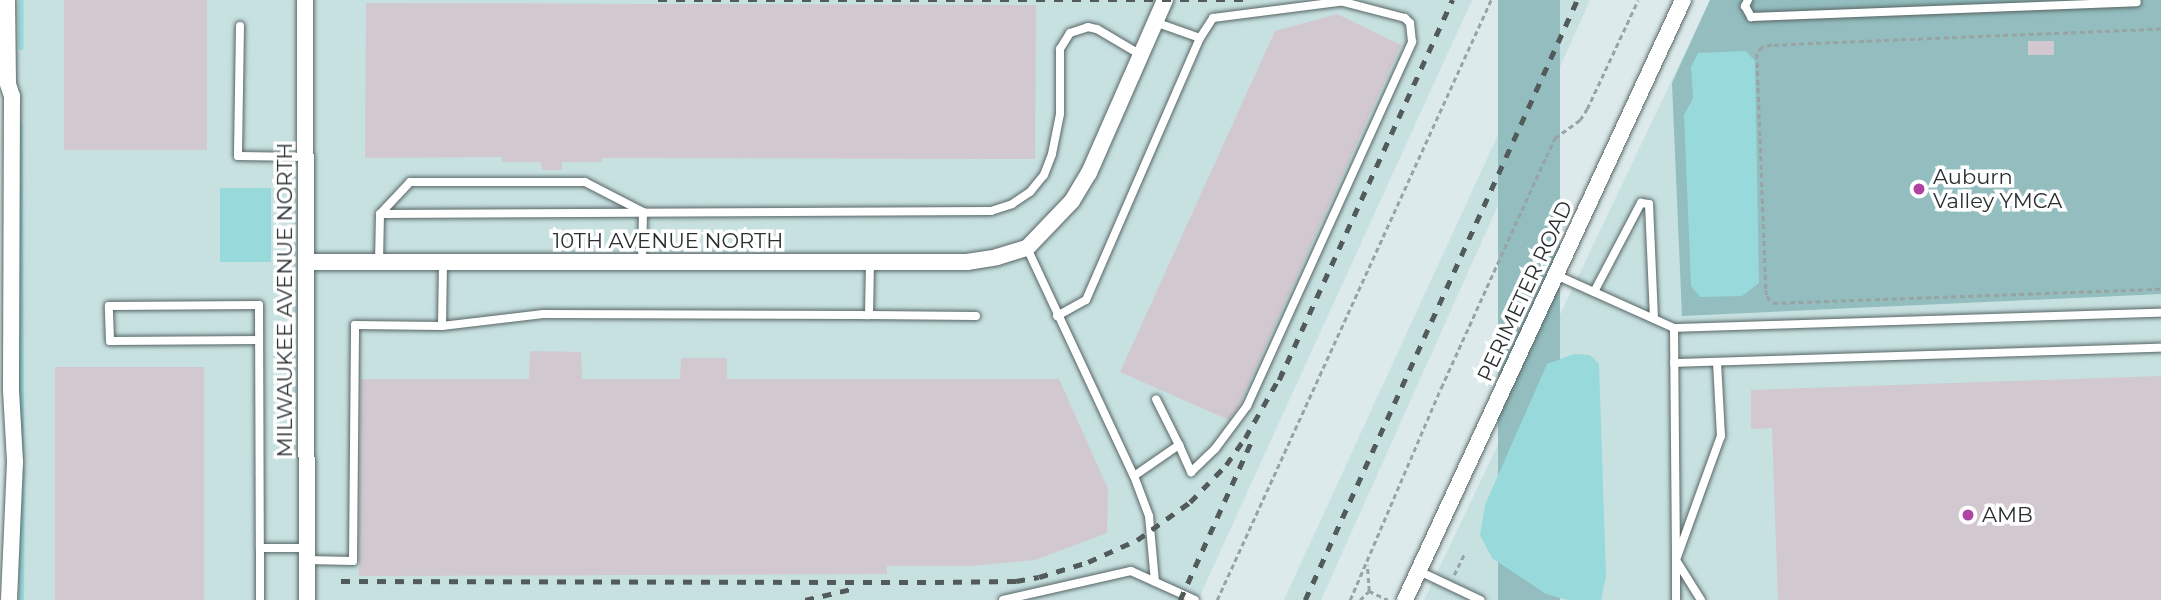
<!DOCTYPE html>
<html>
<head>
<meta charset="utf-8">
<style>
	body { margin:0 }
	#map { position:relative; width:2161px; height:600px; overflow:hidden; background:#dceaeb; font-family:Montserrat,sans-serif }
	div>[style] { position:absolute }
	.built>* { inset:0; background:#c7e0e0 }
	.green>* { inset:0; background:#93bdbe; transform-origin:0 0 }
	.water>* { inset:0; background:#98d9dc; transform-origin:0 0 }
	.stream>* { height:4.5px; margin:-2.25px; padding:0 2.25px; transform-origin:2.25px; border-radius:2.25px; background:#98d9dc }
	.building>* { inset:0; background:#d2c8d0; transform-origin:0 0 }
	.path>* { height:2.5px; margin-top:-1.25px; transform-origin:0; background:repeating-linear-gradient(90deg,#98a3a4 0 5px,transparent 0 8.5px) }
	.roads { filter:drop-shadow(0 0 2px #586565) drop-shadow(0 0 2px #586565) }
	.service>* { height:8px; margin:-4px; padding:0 4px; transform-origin:4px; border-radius:4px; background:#fff }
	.minor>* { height:16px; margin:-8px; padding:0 8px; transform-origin:8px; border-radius:8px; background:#fff }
	.rail>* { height:4.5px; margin-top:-2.25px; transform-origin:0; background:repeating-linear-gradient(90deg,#525a5a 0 9px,transparent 0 18px) }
	.dots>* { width:19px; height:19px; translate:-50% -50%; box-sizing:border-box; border:4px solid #fff; border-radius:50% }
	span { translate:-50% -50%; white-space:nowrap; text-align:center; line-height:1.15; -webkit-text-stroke:7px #fff; paint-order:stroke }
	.poi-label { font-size:21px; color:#2a3030 }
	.left { translate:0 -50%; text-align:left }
	.street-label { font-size:21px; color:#2a3030 }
</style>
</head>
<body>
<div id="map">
	<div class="built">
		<i style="clip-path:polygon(14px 0,1472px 0,1198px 600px,13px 600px)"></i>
		<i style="clip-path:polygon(1560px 0,1590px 0,1321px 600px,1284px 600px)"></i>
		<i style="clip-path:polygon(1710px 0,2161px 0,2161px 600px,1424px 600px)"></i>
	</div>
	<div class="green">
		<i style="left:1498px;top:0;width:62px;height:659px"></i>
		<i style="clip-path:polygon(1710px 0,2161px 0,2161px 294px,1682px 316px,1672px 83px)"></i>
	</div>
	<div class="water">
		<i style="clip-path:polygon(1746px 51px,1755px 61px,1759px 283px,1742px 296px,1700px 297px,1691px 286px,1684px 115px,1693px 98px,1691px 67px,1698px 53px)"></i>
		<i style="left:220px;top:188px;width:51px;height:74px"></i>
		<i style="clip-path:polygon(1574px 354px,1590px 355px,1599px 364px,1606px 576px,1601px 600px,1568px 600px,1546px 594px,1492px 558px,1480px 535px,1485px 505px,1547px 364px)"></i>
	</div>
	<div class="stream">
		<i style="left:21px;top:0;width:47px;rotate:90deg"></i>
		<i style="left:20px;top:124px;width:331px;rotate:89.7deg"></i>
		<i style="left:21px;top:600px;width:129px;rotate:-89.6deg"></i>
	</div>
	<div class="building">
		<i style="left:64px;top:0;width:143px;height:150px"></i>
		<i style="clip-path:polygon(366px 3px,1036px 5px,1035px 159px,602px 158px,602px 162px,562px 162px,562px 170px,542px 170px,541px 162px,502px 162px,502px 157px,365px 158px)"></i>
		<i style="clip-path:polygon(1337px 14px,1401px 45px,1238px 407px,1229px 420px,1120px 372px,1275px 31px)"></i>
		<i style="left:2028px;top:41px;width:26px;height:14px"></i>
		<i style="clip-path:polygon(530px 351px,581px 352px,582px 379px,680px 379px,681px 358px,727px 358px,727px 379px,1059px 379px,1108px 489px,1107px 533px,1035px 560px,971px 566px,887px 566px,887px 574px,359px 576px,361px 379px,529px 379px)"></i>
		<i style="left:55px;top:367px;width:149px;height:233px"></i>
		<i style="clip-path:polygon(2161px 376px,2161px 600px,1778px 600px,1772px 428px,1751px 429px,1751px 390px)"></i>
	</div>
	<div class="path">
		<i style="left:2161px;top:29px;width:389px;rotate:177.6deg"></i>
		<i style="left:1772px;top:45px;width:10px;rotate:169deg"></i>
		<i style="left:1762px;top:47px;width:9px;rotate:126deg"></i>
		<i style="left:1757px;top:54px;width:236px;rotate:87.8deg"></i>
		<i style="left:1766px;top:290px;width:6px;rotate:81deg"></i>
		<i style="left:1767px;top:296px;width:9px;rotate:49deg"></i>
		<i style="left:1773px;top:303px;width:388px;rotate:-2.1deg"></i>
		<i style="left:1454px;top:575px;width:25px;rotate:-64deg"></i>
		<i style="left:1369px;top:591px;width:21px;rotate:25deg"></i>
		<i style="left:1217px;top:600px;width:660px;rotate:-65.46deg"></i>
		<i style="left:1350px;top:600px;width:231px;rotate:-66.8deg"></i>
		<i style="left:1441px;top:388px;width:254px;rotate:-65.6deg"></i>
		<i style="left:1546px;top:157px;width:21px;rotate:-65deg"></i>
		<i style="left:1555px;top:138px;width:31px;rotate:-36deg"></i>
		<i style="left:1580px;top:120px;width:13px;rotate:-58deg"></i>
		<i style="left:1587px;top:109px;width:120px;rotate:-64.9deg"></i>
		<i style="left:1360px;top:600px;width:13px;rotate:-45deg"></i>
		<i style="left:1369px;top:591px;width:26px;rotate:-94deg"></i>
	</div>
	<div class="roads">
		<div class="service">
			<i style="left:1748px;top:0;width:7px;rotate:117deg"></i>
			<i style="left:1745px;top:6px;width:13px;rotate:61deg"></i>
			<i style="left:1751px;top:17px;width:386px;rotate:-2.2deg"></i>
			<i style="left:240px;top:26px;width:130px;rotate:90.9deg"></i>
			<i style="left:238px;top:156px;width:68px;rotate:0.8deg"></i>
			<i style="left:1200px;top:38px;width:24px;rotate:-57deg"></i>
			<i style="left:1213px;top:18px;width:134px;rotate:-7.3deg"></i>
			<i style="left:380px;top:214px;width:44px;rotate:-46.8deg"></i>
			<i style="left:410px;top:182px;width:175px"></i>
			<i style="left:585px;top:182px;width:65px;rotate:27.3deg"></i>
			<i style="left:643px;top:212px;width:50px;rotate:91.1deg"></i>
			<i style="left:1027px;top:248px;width:252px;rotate:64.9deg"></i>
			<i style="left:1134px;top:476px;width:43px;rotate:69.4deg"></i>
			<i style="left:1149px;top:516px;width:66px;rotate:84.8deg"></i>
			<i style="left:379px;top:262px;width:48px;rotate:-88.8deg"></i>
			<i style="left:380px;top:214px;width:611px;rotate:-0.28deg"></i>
			<i style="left:991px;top:211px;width:22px;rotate:-18deg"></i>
			<i style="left:1012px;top:204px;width:22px;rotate:-34deg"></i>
			<i style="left:1030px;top:192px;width:22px;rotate:-51deg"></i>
			<i style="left:1044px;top:175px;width:22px;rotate:-69deg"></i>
			<i style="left:1052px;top:154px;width:41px;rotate:-78.7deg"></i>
			<i style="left:1060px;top:114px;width:65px;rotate:-90deg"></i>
			<i style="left:1060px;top:49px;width:19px;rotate:-58deg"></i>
			<i style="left:1070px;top:33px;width:19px;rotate:-18deg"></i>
			<i style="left:1088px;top:27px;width:9px;rotate:13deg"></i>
			<i style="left:1097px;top:29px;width:51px;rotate:30.6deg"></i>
			<i style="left:870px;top:262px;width:53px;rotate:91.1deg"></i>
			<i style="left:869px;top:315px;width:107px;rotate:0.5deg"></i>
			<i style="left:1556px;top:275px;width:129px;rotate:24.2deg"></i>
			<i style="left:1674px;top:328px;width:487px;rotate:-1.8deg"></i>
			<i style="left:1594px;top:292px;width:101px;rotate:-62.2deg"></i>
			<i style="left:1641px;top:203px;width:8px;rotate:7deg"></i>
			<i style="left:1649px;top:204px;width:115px;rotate:87.5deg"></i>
			<i style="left:1057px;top:316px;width:33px;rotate:-29deg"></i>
			<i style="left:1086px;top:300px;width:286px;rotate:-66.5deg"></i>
			<i style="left:1200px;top:38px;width:48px;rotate:-160.4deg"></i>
			<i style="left:442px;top:326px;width:64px;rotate:-89.1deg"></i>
			<i style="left:1674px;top:328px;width:232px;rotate:89.5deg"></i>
			<i style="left:1676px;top:560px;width:47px;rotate:58deg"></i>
			<i style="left:259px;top:340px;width:149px;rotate:179.6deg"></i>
			<i style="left:110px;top:341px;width:35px;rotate:-92deg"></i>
			<i style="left:109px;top:306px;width:150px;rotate:-0.4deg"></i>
			<i style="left:259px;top:305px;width:243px;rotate:89.8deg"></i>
			<i style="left:1674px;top:363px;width:487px;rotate:-1.8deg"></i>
			<i style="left:1179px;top:445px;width:30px;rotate:66deg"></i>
			<i style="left:1191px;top:472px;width:33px;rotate:-44deg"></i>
			<i style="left:1215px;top:449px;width:54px;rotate:-53.3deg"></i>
			<i style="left:1247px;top:406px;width:400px;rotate:-65.6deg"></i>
			<i style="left:1412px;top:42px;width:19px;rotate:-96deg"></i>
			<i style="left:1410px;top:23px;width:7px;rotate:-135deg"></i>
			<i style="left:1405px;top:18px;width:64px;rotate:-165.5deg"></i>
			<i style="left:1134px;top:476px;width:55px;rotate:-34.6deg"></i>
			<i style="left:1179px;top:445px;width:51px;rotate:-116.6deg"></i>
			<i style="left:307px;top:560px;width:46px;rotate:1.2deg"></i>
			<i style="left:353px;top:561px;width:236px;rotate:-89.5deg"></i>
			<i style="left:355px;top:325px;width:87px;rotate:0.7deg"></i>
			<i style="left:442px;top:326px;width:102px;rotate:-6.8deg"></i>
			<i style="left:543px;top:314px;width:326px;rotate:0.2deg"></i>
			<i style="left:1419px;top:571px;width:68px;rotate:25.4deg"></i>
			<i style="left:260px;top:600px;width:52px;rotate:-90deg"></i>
			<i style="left:260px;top:548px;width:47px"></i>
			<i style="left:1003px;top:600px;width:131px;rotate:-12.8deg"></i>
			<i style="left:1131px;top:571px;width:70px;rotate:24.4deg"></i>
			<i style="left:1676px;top:600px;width:40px;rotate:-90deg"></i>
			<i style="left:1676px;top:560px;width:132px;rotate:-70.1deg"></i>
			<i style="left:1721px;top:436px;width:74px;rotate:-93.1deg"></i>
		</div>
		<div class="minor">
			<i style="left:7px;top:0;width:84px;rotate:89.3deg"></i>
			<i style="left:8px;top:84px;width:13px;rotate:72deg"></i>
			<i style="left:12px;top:96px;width:294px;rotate:90.2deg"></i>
			<i style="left:11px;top:390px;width:72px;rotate:86.8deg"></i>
			<i style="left:15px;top:462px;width:138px;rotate:92.5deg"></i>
			<i style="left:305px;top:0;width:600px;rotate:89.81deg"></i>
			<i style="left:306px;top:262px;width:661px"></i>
			<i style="left:967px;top:262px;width:30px;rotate:-9deg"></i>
			<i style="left:997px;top:257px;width:31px;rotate:-17deg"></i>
			<i style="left:1027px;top:248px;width:65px;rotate:-46.2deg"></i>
			<i style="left:1072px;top:201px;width:33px;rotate:-59deg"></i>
			<i style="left:1089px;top:173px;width:189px;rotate:-66.3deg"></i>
			<i style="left:1405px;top:600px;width:661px;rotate:-65.14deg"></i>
		</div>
	</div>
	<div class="rail">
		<i style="left:658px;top:0;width:591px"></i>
		<i style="left:1279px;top:380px;width:418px;rotate:-65.5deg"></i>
		<i style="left:341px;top:581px;width:594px;rotate:0.1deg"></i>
		<i style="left:935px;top:582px;width:81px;rotate:-0.7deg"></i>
		<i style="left:1016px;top:581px;width:23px;rotate:-10deg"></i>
		<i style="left:1039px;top:577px;width:51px;rotate:-17deg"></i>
		<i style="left:1088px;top:562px;width:54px;rotate:-24.2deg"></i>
		<i style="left:1137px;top:540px;width:65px;rotate:-35.6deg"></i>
		<i style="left:1190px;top:502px;width:52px;rotate:-45.8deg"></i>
		<i style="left:1226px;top:465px;width:33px;rotate:-55deg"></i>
		<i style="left:1245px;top:438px;width:77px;rotate:-60.4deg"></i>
		<i style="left:805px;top:600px;width:47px;rotate:-13.4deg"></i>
		<i style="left:1180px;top:600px;width:175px;rotate:-65.8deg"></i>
		<i style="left:1305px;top:600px;width:659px;rotate:-65.61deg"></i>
	</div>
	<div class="dots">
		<i style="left:1919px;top:189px;background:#ae43a3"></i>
		<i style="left:1968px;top:515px;background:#ae43a3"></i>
	</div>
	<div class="poi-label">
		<span class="left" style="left:1933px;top:189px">Auburn<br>Valley YMCA</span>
		<span class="left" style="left:1982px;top:515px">AMB</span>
	</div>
	<div class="street-label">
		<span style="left:668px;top:241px">10TH AVENUE NORTH</span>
		<span style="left:1525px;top:291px;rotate:-65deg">PERIMETER ROAD</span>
		<span style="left:285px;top:300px;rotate:-90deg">MILWAUKEE AVENUE NORTH</span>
	</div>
</div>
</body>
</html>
